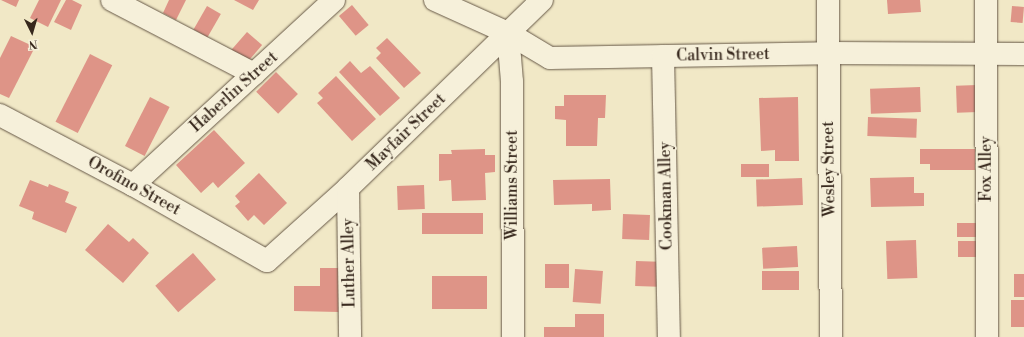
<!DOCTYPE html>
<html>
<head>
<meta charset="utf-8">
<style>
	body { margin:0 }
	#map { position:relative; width:1024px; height:337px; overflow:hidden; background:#f1e8c6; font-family:"Libre Bodoni",serif }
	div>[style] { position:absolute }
	.building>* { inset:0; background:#de9487; transform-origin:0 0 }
	.roads { filter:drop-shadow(0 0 1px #665847) drop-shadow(0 0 1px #665847) }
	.minor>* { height:22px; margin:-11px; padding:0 11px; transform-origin:11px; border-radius:11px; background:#f6f0da }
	span { translate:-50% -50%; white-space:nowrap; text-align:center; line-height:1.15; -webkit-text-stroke:3.5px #f6f0da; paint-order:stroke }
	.street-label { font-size:16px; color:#37281d }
	.north { position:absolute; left:12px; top:12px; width:40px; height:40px; -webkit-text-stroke:3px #f6f0da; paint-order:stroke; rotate:175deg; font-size:11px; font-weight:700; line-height:16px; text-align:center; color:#37281d }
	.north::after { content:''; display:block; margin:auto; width:14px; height:18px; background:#37281d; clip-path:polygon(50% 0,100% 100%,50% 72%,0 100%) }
</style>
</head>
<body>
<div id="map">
	<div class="building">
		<i style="clip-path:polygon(1px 0,19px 0,16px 7px)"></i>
		<i style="clip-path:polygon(39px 0,61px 0,48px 27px,30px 18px)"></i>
		<i style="clip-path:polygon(66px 0,72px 0,82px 5px,71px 30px,54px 22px)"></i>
		<i style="clip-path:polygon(169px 0,186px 0,176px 20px,163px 13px)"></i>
		<i style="clip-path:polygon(234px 0,259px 0,253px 10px)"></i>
		<i style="clip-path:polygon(887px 0,920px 0,921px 12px,888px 14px)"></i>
		<i style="left:352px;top:5px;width:26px;height:17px;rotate:50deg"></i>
		<i style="left:207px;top:6px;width:16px;height:27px;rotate:30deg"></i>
		<i style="left:1012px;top:6px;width:12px;height:16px;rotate:5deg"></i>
		<i style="left:247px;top:32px;width:20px;height:25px;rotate:41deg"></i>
		<i style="clip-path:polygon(11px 36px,35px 47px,9px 98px,0 94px,0 58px)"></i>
		<i style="clip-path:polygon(387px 38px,421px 73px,404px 88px,376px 58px,381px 53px,376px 48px)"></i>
		<i style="left:90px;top:54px;width:25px;height:76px;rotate:27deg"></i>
		<i style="clip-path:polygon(350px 61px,361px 73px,370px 66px,400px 98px,380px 116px,339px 72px)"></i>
		<i style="left:276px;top:72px;width:31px;height:28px;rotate:45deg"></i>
		<i style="clip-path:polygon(336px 76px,376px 119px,352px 141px,317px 103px,323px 98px,318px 93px)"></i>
		<i style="left:977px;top:85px;width:27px;height:21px;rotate:88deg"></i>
		<i style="left:920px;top:87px;width:25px;height:50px;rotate:88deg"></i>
		<i style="clip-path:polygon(564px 95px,606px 95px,605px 118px,598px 118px,597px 146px,566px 146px,566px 120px,555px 119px,555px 106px,564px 106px)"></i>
		<i style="left:150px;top:97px;width:22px;height:55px;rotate:27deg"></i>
		<i style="clip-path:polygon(798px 97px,799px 161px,775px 161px,775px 150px,761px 151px,759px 98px)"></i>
		<i style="left:868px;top:117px;width:49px;height:19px;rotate:2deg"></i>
		<i style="clip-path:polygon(214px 130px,245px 163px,218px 188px,213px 182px,201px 193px,176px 165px)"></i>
		<i style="clip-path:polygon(485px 149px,485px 155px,495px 155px,495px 172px,485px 173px,486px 200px,452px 201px,451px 180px,439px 181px,439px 154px,452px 154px,451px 150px)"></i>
		<i style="clip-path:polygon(920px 149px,975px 149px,975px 170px,930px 170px,930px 164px,920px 164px)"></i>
		<i style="left:741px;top:164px;width:28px;height:13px"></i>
		<i style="clip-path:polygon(259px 173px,287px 203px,264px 225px,254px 215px,248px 221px,235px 206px,240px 202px,235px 196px)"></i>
		<i style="clip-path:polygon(914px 177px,914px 193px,924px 193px,924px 206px,871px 207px,870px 178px)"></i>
		<i style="left:802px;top:178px;width:27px;height:46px;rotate:88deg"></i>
		<i style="clip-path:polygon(610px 179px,611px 210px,592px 211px,592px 204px,554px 205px,553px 180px)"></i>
		<i style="clip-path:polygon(30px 180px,48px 187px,49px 184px,69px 192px,65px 202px,77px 207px,66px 233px,32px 219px,34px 212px,19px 206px)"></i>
		<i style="left:424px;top:185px;width:24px;height:27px;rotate:88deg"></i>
		<i style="left:483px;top:213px;width:21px;height:61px;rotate:90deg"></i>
		<i style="left:623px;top:214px;width:27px;height:25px;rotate:2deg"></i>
		<i style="left:957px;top:223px;width:20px;height:14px"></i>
		<i style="clip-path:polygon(108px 224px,129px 242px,133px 238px,149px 253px,123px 283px,85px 250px)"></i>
		<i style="left:916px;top:240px;width:38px;height:30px;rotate:88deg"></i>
		<i style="left:958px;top:241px;width:20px;height:16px"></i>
		<i style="left:797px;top:246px;width:21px;height:35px;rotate:87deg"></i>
		<i style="left:193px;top:253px;width:35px;height:50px;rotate:49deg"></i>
		<i style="left:636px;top:261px;width:23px;height:25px;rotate:2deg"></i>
		<i style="left:545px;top:264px;width:24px;height:24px"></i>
		<i style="clip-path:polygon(320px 268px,340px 268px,339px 312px,294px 311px,294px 286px,320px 286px)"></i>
		<i style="left:575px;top:269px;width:28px;height:33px;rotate:4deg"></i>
		<i style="left:799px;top:271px;width:19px;height:37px;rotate:90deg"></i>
		<i style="left:1014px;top:274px;width:10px;height:23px"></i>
		<i style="left:432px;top:276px;width:55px;height:33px"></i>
		<i style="left:1011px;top:300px;width:13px;height:27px"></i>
		<i style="clip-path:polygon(575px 314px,604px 314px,604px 337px,544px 337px,544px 327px,575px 327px)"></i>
	</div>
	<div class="roads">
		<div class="minor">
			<i style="left:112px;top:0;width:160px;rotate:27.5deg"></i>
			<i style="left:435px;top:0;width:80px;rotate:24.3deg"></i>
			<i style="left:508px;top:33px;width:49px;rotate:30.8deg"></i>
			<i style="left:550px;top:58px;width:278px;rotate:-1deg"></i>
			<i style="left:828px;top:53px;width:196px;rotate:0.3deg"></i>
			<i style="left:828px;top:0;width:337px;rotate:89.5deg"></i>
			<i style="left:986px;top:0;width:337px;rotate:89.8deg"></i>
			<i style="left:508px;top:33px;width:49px;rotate:85.3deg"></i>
			<i style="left:512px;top:82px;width:255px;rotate:89.8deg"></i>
			<i style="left:663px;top:56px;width:281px;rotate:88.8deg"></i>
			<i style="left:0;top:115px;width:150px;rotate:27.8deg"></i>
			<i style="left:133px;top:185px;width:154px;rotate:29.6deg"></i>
			<i style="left:267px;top:261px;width:109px;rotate:-42deg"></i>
			<i style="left:348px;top:188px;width:270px;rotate:-44.1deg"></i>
			<i style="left:133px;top:185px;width:273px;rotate:-42.6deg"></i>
			<i style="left:348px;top:188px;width:149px;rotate:89.2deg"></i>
		</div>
	</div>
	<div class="street-label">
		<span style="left:723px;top:55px;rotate:-1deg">Calvin Street</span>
		<span style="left:234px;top:92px;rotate:-42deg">Haberlin Street</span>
		<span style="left:406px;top:132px;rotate:-44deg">Mayfair Street</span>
		<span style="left:829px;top:169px;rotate:-91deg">Wesley Street</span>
		<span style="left:986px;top:169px;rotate:-90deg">Fox Alley</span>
		<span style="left:512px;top:185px;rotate:-90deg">Williams Street</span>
		<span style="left:134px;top:186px;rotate:29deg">Orofino Street</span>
		<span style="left:666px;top:196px;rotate:-91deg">Cookman Alley</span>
		<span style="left:349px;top:263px;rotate:-91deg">Luther Alley</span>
	</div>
	<div class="north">N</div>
</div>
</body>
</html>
